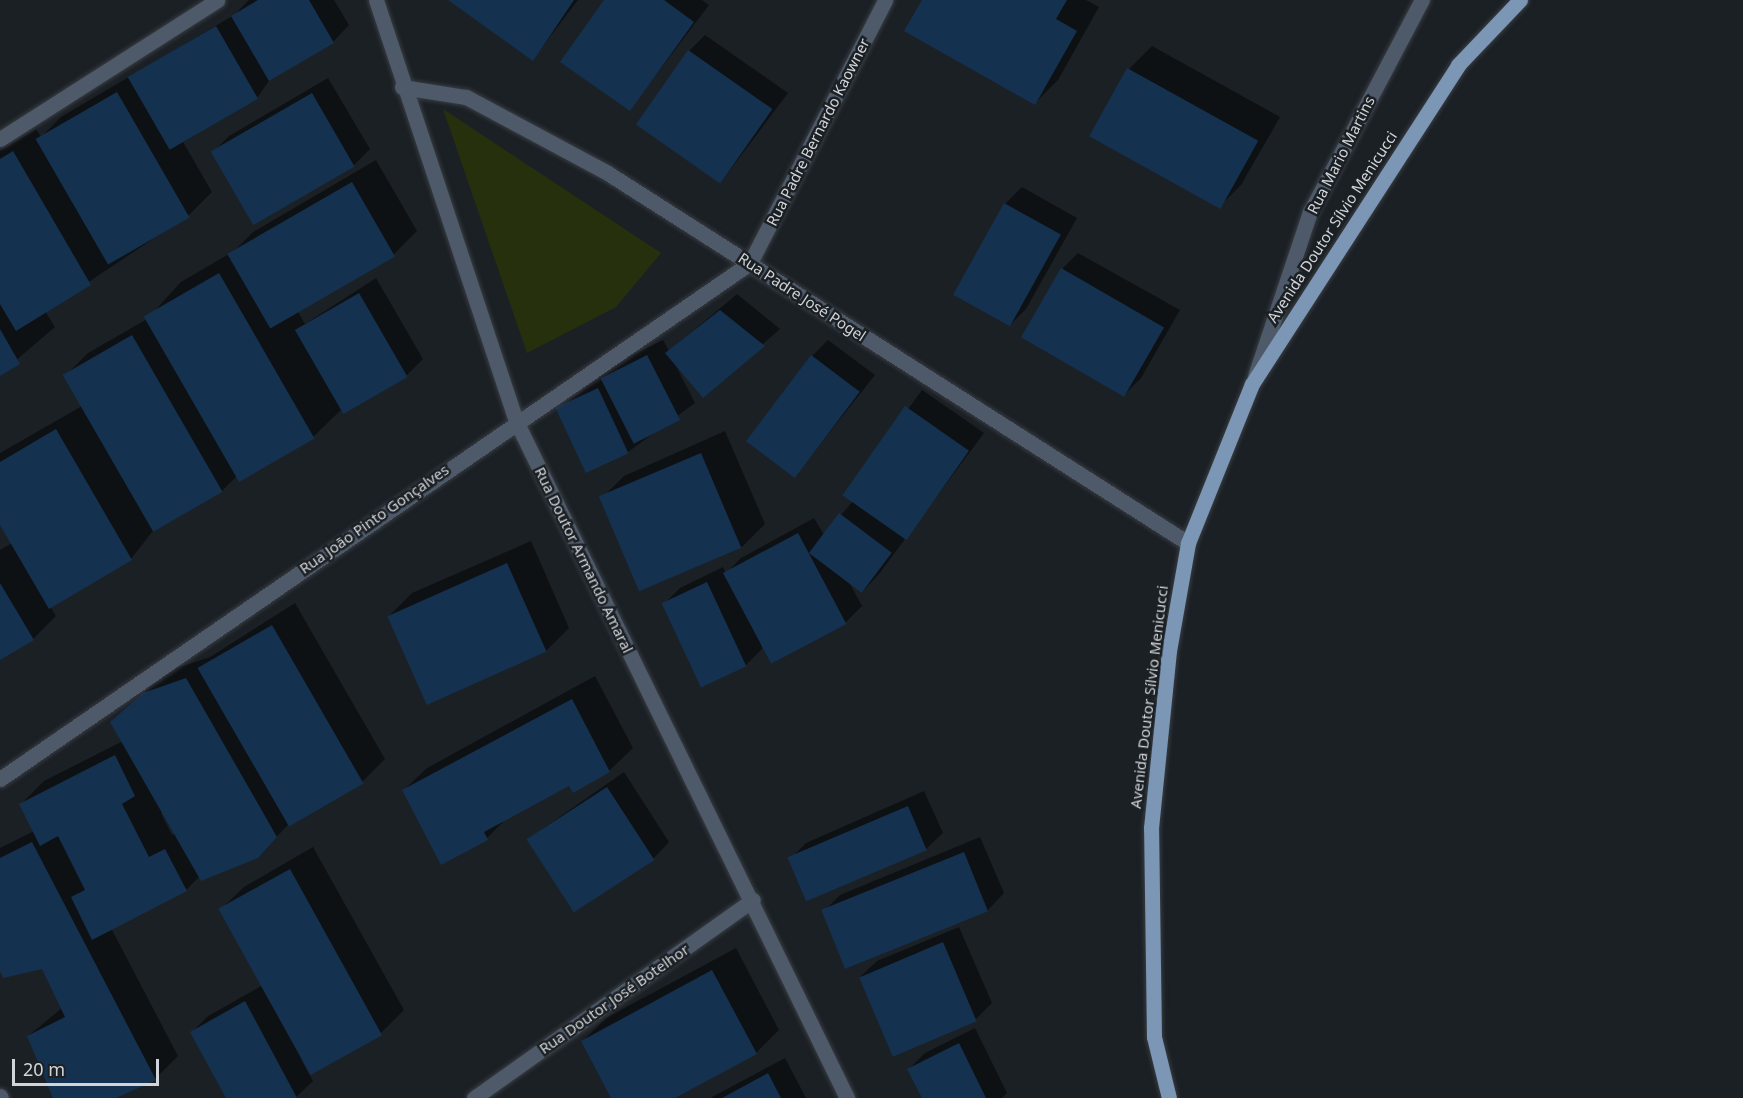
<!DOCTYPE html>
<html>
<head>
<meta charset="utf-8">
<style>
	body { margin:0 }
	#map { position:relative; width:1743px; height:1098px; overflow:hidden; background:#1b2025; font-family:"Noto Sans",sans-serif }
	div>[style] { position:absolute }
	.green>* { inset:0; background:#27300d }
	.shadow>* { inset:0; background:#0007 }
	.building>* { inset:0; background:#153150; transform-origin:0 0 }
	.roads { filter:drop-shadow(0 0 2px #383d42) drop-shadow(0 0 2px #383d42) }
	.minor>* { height:15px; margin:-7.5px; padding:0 7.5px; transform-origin:7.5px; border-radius:7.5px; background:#4e5a6a }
	.major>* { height:15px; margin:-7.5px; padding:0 7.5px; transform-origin:7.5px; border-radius:7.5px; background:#7c96b5 }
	span { translate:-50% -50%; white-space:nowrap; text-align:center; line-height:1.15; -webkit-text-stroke:5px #1b2025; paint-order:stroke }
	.street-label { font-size:15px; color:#d1d4d8 }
	.scale { position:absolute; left:12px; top:1059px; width:147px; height:27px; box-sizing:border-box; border:3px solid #d1d4d8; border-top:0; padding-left:8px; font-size:18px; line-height:21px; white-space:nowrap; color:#d1d4d8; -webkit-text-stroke:4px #1b2025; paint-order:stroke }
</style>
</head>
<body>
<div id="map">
	<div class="green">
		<i style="clip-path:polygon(443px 109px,661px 253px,616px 307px,527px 353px)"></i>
	</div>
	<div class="shadow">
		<i style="clip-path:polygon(249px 0,334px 0,349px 25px,333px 42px,271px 78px,257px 98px,183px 142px,212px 192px,189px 215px,45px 311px,55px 327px,0 374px,0 151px,36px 129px,41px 137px,61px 117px,234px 15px)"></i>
		<i style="clip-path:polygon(451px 0,578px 0,533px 59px)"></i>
		<i style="clip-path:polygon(605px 0,702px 0,709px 5px,630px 109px)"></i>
		<i style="clip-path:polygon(924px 0,1086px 0,1099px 7px,1058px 80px,1035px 103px)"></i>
		<i style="clip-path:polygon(705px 35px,788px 93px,721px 182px,689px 51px)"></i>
		<i style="clip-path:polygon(1152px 46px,1280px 117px,1241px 185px,1218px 208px,1129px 69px)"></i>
		<i style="clip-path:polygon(328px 78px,370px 149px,354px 165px,254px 224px,213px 152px,229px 136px)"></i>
		<i style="clip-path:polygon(376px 160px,417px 231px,394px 254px,298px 312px,305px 324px,376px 278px,423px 359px,407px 375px,342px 409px,314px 436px,238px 475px,222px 491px,152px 532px,131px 559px,50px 606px,56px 616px,33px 639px,0 658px,0 550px,12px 543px,0 522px,0 453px,82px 406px,65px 376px,88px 353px,147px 319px,181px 282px,234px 251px,253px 232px)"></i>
		<i style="clip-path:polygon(1022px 187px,1077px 218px,1026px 309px,1010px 325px,955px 294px,1006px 203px)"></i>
		<i style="clip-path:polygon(1078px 253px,1180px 310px,1141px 378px,1125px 394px,1062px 269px)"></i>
		<i style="clip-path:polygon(737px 294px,780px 329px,704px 396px,676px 366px,695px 403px,628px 452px,558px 410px,618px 362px,663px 340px,669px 351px)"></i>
		<i style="clip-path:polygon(828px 340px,875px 375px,795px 476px,812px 356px)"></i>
		<i style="clip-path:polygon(922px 390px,984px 433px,879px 574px,863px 591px,848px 580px,862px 606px,846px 622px,773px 663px,760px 639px,762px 649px,746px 665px,664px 604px,680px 588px,723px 567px,726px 573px,741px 558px,814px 518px,824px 535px,853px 501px,845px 495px)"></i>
		<i style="clip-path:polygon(725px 431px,765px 524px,742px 547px,601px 499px,624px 476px)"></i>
		<i style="clip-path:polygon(531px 541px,569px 628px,546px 651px,427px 703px,389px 616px,412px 593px)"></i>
		<i style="clip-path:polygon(evenodd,295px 603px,385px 759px,362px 782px,289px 824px,257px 857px,200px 876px,186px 890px,111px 928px,178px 1056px,155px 1079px,113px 1098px,55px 1098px,28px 1036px,62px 1008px,43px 968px,0 966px,0 848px,34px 831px,21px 804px,44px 781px,123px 741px,112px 722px,168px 671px,210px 657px,295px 603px,164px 812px,176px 833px,172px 835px,161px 813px,164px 812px)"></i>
		<i style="clip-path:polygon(595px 676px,633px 748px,609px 771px,569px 784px,507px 818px,487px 838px,403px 791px,427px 768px)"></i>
		<i style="clip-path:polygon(624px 772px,669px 842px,653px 859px,528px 839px)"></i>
		<i style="clip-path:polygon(924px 791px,943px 833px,926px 849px,790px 859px,806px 843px)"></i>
		<i style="clip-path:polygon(980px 837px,1004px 893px,988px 910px,848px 968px,824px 911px,840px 895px)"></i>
		<i style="clip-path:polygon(313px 847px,404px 1010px,381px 1033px,312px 1072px,301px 1059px,313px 1081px,295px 1098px,227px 1098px,192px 1032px,208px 1016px,263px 985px,220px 910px,244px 887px)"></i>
		<i style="clip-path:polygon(959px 927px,992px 1003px,975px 1020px,860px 977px,877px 961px)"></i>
		<i style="clip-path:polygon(736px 948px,779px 1030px,756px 1053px,672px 1098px,613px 1098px,583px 1041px,606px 1018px)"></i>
		<i style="clip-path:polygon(975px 1028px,1007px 1093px,1002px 1098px,923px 1098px,909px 1069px,925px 1053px)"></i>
		<i style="clip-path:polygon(785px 1058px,806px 1098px,711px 1098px,712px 1097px)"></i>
	</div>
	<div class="building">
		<i style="clip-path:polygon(258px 0,309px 0,334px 43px,269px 81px,231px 16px)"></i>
		<i style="clip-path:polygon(448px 0,574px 0,533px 61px)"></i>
		<i style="clip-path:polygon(604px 0,664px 0,694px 22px,630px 111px,560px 62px)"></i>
		<i style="clip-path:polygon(922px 0,1067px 0,1056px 19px,1077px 31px,1035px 105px,904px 31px)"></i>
		<i style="left:216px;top:26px;width:84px;height:102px;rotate:60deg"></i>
		<i style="left:688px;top:50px;width:103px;height:91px;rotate:35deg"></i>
		<i style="left:1127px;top:68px;width:150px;height:78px;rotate:29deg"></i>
		<i style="left:117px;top:92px;width:145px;height:94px;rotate:60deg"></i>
		<i style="left:312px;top:93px;width:85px;height:117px;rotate:60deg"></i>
		<i style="clip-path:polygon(13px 151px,91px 285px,16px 331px,0 304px,0 159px)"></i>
		<i style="left:352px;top:182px;width:86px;height:144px;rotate:60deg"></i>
		<i style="left:1004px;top:203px;width:65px;height:105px;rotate:29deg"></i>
		<i style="left:1061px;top:268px;width:119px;height:80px;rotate:30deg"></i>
		<i style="left:219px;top:273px;width:191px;height:87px;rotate:60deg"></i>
		<i style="left:359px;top:293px;width:97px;height:74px;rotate:60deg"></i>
		<i style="clip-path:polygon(720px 310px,765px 346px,703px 398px,665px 353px)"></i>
		<i style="clip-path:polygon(0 329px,20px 364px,0 376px)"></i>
		<i style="left:132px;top:335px;width:181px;height:80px;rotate:60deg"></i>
		<i style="left:647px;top:355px;width:73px;height:52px;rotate:63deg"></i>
		<i style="left:811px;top:355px;width:61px;height:108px;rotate:37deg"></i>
		<i style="left:598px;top:388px;width:72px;height:47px;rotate:65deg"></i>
		<i style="left:905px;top:406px;width:78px;height:109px;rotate:35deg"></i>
		<i style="clip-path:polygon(56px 429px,132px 560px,49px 609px,0 525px,0 462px)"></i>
		<i style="left:701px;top:453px;width:103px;height:111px;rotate:67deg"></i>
		<i style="left:839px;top:513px;width:66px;height:50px;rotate:37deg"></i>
		<i style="left:798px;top:533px;width:103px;height:85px;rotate:62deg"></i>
		<i style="left:507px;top:563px;width:97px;height:131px;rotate:66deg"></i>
		<i style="left:707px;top:582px;width:93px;height:50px;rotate:65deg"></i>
		<i style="clip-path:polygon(0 583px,34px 640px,0 660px)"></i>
		<i style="left:272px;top:625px;width:183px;height:86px;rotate:60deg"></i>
		<i style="clip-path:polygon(186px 678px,277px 837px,258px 858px,201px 881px,110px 722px,143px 693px)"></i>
		<i style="clip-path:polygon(572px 699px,610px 772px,573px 793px,569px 786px,484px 832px,488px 840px,441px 865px,402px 790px)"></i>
		<i style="clip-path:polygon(115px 755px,135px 796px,122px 804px,149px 857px,165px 849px,187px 891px,92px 940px,71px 897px,85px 890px,58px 836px,40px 846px,19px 804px)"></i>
		<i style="left:607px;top:787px;width:87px;height:96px;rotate:57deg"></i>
		<i style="left:908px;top:806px;width:48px;height:131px;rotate:67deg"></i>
		<i style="clip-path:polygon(32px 842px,156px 1080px,116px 1098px,53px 1098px,27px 1036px,65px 1017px,42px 969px,3px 978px,0 971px,0 858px)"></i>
		<i style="left:964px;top:852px;width:64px;height:154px;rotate:68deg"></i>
		<i style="left:290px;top:869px;width:190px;height:82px;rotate:61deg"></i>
		<i style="left:943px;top:942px;width:86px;height:91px;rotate:67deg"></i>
		<i style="clip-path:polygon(712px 970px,757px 1054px,675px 1098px,611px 1098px,581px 1041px)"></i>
		<i style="clip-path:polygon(245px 1001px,297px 1098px,226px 1098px,190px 1032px)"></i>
		<i style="clip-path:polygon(959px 1043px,986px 1098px,922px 1098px,907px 1069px)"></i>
		<i style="clip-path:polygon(768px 1073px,781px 1098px,722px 1098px)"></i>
	</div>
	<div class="roads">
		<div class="minor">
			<i style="left:376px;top:0;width:444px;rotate:71.6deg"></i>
			<i style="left:516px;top:421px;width:754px;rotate:63.94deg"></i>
			<i style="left:402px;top:87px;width:65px;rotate:8.9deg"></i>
			<i style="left:466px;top:97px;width:159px;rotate:28.2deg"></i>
			<i style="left:606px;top:172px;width:690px;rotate:32.52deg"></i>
			<i style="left:0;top:139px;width:258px;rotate:-32.6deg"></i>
			<i style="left:1255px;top:376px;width:173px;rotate:-71.5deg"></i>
			<i style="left:1310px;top:212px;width:240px;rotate:-62.2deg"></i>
			<i style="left:0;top:779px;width:910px;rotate:-34.53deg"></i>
			<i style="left:750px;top:263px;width:296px;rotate:-62.8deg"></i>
			<i style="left:0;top:1096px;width:2px;rotate:63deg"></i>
			<i style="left:474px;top:1098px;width:342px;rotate:-35.4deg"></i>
		</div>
		<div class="major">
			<i style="left:1169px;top:1098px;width:63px;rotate:-103.8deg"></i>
			<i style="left:1154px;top:1037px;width:209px;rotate:-90.8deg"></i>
			<i style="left:1151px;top:828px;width:178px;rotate:-84.2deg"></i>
			<i style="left:1169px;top:651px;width:110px;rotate:-80deg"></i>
			<i style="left:1188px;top:543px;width:171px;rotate:-68.1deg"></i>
			<i style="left:1252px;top:384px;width:380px;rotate:-57.1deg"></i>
			<i style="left:1458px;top:65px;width:90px;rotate:-46.4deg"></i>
		</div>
	</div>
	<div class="street-label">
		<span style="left:818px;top:132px;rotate:-63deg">Rua Padre Bernardo Kaowner</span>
		<span style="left:1341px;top:155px;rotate:-63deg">Rua Mario Martins</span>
		<span style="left:1332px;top:227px;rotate:-57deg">Avenida Doutor Sílvio Menicucci</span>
		<span style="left:802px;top:297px;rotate:33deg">Rua Padre José Pogel</span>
		<span style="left:374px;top:519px;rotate:-35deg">Rua João Pinto Gonçalves</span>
		<span style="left:584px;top:560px;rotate:64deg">Rua Doutor Armando Amaral</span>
		<span style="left:1149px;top:697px;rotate:-83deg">Avenida Doutor Sílvio Menicucci</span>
		<span style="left:614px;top:999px;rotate:-35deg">Rua Doutor José Botelhor</span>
	</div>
	<div class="scale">20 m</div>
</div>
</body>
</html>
